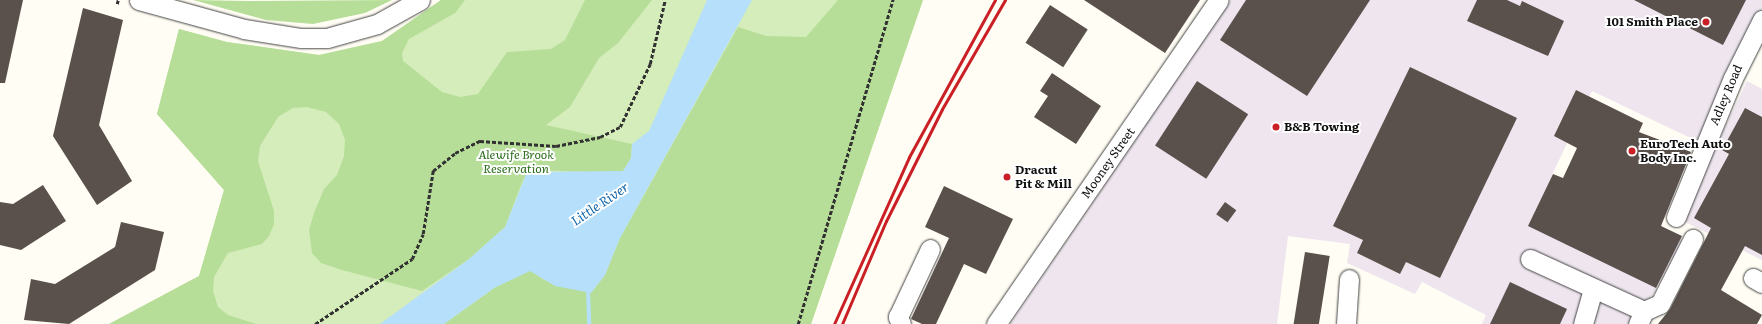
<!DOCTYPE html>
<html>
<head>
<meta charset="utf-8">
<style>
	body { margin:0 }
	#map { position:relative; width:1762px; height:324px; overflow:hidden; background:#fffdf4; font-family:Literata,serif }
	div>[style] { position:absolute }
	.industrial>* { inset:0; background:#eee5ef }
	.green>* { inset:0; background:#d4edba }
	.forest>* { inset:0; background:#b7de98 }
	.water>* { inset:0; background:#b5dffa }
	.stream>* { height:4px; margin:-2px; padding:0 2px; transform-origin:2px; border-radius:2px; background:#b5dffa }
	.building>* { inset:0; background:#5a514c; transform-origin:0 0 }
	.path>* { height:2.5px; margin-top:-1.25px; transform-origin:0; background:repeating-linear-gradient(90deg,#323232 0 4px,transparent 0 6px) }
	.roads { filter:drop-shadow(0 0 1px #434343) drop-shadow(0 0 1px #434343) }
	.minor>* { height:19px; margin:-9.5px; padding:0 9.5px; transform-origin:9.5px; border-radius:9.5px; background:#fff }
	.rail>* { height:3px; margin:-1.5px; padding:0 1.5px; transform-origin:1.5px; border-radius:1.5px; background:#ca1f25 }
	.dots>* { width:11px; height:11px; translate:-50% -50%; box-sizing:border-box; border:2px solid #fff; border-radius:50% }
	span { translate:-50% -50%; white-space:nowrap; text-align:center; line-height:1.15; -webkit-text-stroke:4px #fff; paint-order:stroke }
	.poi-label { font-size:12px; color:#101010; font-weight:700 }
	.right { translate:-100% -50%; text-align:right }
	.left { translate:0 -50%; text-align:left }
	.street-label { font-size:12px; color:#101010 }
	.park-label { font-size:12px; color:#2b6d1b; font-style:italic }
	.water-label { font-size:13px; color:#1165ab; font-style:italic }
</style>
</head>
<body>
<div id="map">
	<div class="industrial">
		<i style="clip-path:polygon(1231px 0,1762px 0,1762px 9px,1699px 142px,1592px 91px,1551px 177px,1684px 240px,1636px 324px,1482px 324px,1486px 315px,1422px 282px,1415px 294px,1347px 263px,1350px 244px,1288px 236px,1277px 324px,1010px 324px)"></i>
		<i style="clip-path:polygon(1747px 81px,1762px 89px,1762px 260px,1681px 220px)"></i>
	</div>
	<div class="green">
		<i style="clip-path:polygon(441px 0,923px 0,811px 324px,109px 324px,199px 276px,224px 190px,157px 114px,179px 29px,227px 42px,319px 55px,382px 41px)"></i>
	</div>
	<div class="forest">
		<i style="clip-path:polygon(193px 0,247px 1px,392px 0,365px 13px,313px 24px,266px 20px)"></i>
		<i style="clip-path:polygon(441px 0,465px 0,455px 13px,409px 39px,402px 53px,403px 61px,442px 92px,460px 97px,478px 94px,507px 52px,551px 49px,565px 40px,585px 0,652px 0,618px 43px,599px 58px,570px 107px,546px 125px,632px 144px,631px 158px,623px 171px,611px 173px,534px 170px,523px 180px,505px 227px,469px 259px,422px 291px,342px 270px,321px 263px,312px 253px,309px 230px,314px 213px,324px 189px,337px 175px,344px 156px,345px 140px,339px 124px,326px 112px,307px 107px,293px 108px,278px 117px,260px 146px,258px 161px,274px 211px,274px 224px,269px 236px,262px 244px,228px 253px,214px 277px,213px 291px,218px 307px,228px 315px,256px 324px,109px 324px,199px 276px,224px 190px,157px 114px,179px 29px,227px 42px,319px 55px,382px 41px)"></i>
		<i style="clip-path:polygon(838px 0,923px 0,811px 324px,444px 324px,494px 288px,530px 270px,544px 280px,591px 293px,605px 275px,620px 238px,738px 27px,766px 36px,806px 37px)"></i>
	</div>
	<div class="water">
		<i style="clip-path:polygon(707px 0,752px 0,620px 238px,605px 275px,591px 293px,555px 286px,530px 271px,494px 288px,444px 324px,380px 324px,469px 259px,505px 227px,527px 172px,623px 171px,631px 158px,632px 144px,649px 131px)"></i>
	</div>
	<div class="stream">
		<i style="left:588px;top:289px;width:35px;rotate:88deg"></i>
	</div>
	<div class="building">
		<i style="clip-path:polygon(0 0,23px 0,5px 83px,0 83px)"></i>
		<i style="clip-path:polygon(1084px 0,1200px 0,1165px 53px)"></i>
		<i style="clip-path:polygon(1246px 0,1370px 0,1307px 96px,1220px 40px)"></i>
		<i style="clip-path:polygon(1477px 0,1507px 0,1520px 6px,1522px 1px,1564px 21px,1548px 56px,1467px 21px)"></i>
		<i style="clip-path:polygon(1634px 0,1746px 0,1723px 45px)"></i>
		<i style="left:1050px;top:5px;width:45px;height:45px;rotate:33deg"></i>
		<i style="clip-path:polygon(83px 8px,123px 20px,99px 125px,132px 181px,97px 205px,53px 136px)"></i>
		<i style="clip-path:polygon(1410px 67px,1517px 118px,1440px 278px,1406px 262px,1400px 274px,1357px 253px,1363px 240px,1333px 226px)"></i>
		<i style="clip-path:polygon(1052px 73px,1101px 106px,1076px 144px,1034px 117px,1048px 96px,1040px 91px)"></i>
		<i style="left:1197px;top:81px;width:61px;height:77px;rotate:33deg"></i>
		<i style="clip-path:polygon(1576px 90px,1643px 123px,1639px 132px,1691px 152px,1661px 226px,1682px 236px,1656px 288px,1528px 226px,1553px 174px,1563px 178px,1577px 148px,1554px 136px)"></i>
		<i style="clip-path:polygon(1745px 108px,1762px 117px,1762px 255px,1745px 246px,1721px 290px,1762px 315px,1757px 324px,1658px 324px,1670px 309px,1711px 228px,1694px 218px,1729px 154px,1722px 150px)"></i>
		<i style="clip-path:polygon(43px 185px,66px 221px,21px 250px,0 245px,0 202px,13px 204px)"></i>
		<i style="clip-path:polygon(944px 186px,1013px 219px,986px 274px,964px 264px,936px 324px,922px 324px,911px 319px,949px 238px,925px 227px)"></i>
		<i style="left:1225px;top:202px;width:14px;height:15px;rotate:36deg"></i>
		<i style="clip-path:polygon(121px 222px,164px 232px,155px 270px,69px 324px,24px 320px,31px 279px,55px 284px,115px 247px)"></i>
		<i style="left:1305px;top:252px;width:25px;height:73px;rotate:9deg"></i>
		<i style="clip-path:polygon(1510px 282px,1567px 309px,1560px 324px,1490px 324px)"></i>
	</div>
	<div class="path">
		<i style="left:117px;top:4px;width:4px;rotate:-76deg"></i>
		<i style="left:315px;top:324px;width:117px;rotate:-33.8deg"></i>
		<i style="left:412px;top:259px;width:27px;rotate:-66deg"></i>
		<i style="left:423px;top:234px;width:64px;rotate:-81deg"></i>
		<i style="left:433px;top:171px;width:28px;rotate:-39deg"></i>
		<i style="left:455px;top:153px;width:28px;rotate:-26deg"></i>
		<i style="left:480px;top:141px;width:76px;rotate:3.8deg"></i>
		<i style="left:556px;top:146px;width:45px;rotate:-11.6deg"></i>
		<i style="left:600px;top:137px;width:22px;rotate:-27deg"></i>
		<i style="left:620px;top:127px;width:70px;rotate:-64.5deg"></i>
		<i style="left:650px;top:64px;width:66px;rotate:-76.8deg"></i>
		<i style="left:798px;top:324px;width:338px;rotate:-73.7deg"></i>
	</div>
	<div class="roads">
		<div class="minor">
			<i style="left:139px;top:0;width:109px;rotate:15.4deg"></i>
			<i style="left:244px;top:29px;width:58px;rotate:9deg"></i>
			<i style="left:301px;top:38px;width:26px"></i>
			<i style="left:327px;top:38px;width:52px;rotate:-15.6deg"></i>
			<i style="left:377px;top:24px;width:49px;rotate:-29.2deg"></i>
			<i style="left:1676px;top:217px;width:150px;rotate:-67.7deg"></i>
			<i style="left:1733px;top:78px;width:65px;rotate:-63.4deg"></i>
			<i style="left:1530px;top:259px;width:125px;rotate:24.5deg"></i>
			<i style="left:1753px;top:278px;width:10px;rotate:29deg"></i>
			<i style="left:901px;top:324px;width:8px;rotate:-113deg"></i>
			<i style="left:898px;top:317px;width:75px;rotate:-64.8deg"></i>
			<i style="left:996px;top:324px;width:393px;rotate:-55.5deg"></i>
			<i style="left:1346px;top:324px;width:45px;rotate:-86.2deg"></i>
			<i style="left:1583px;top:324px;width:37px;rotate:-74deg"></i>
			<i style="left:1638px;top:324px;width:14px;rotate:-65deg"></i>
			<i style="left:1644px;top:311px;width:17px;rotate:-24deg"></i>
			<i style="left:1660px;top:304px;width:73px;rotate:-63.1deg"></i>
		</div>
	</div>
	<div class="rail">
		<i style="left:834px;top:324px;width:183px;rotate:-65.8deg"></i>
		<i style="left:909px;top:157px;width:179px;rotate:-61.3deg"></i>
		<i style="left:842px;top:324px;width:112px;rotate:-66.9deg"></i>
		<i style="left:886px;top:221px;width:125px;rotate:-63.4deg"></i>
		<i style="left:942px;top:109px;width:126px;rotate:-60deg"></i>
	</div>
	<div class="dots">
		<i style="left:1706px;top:22px;background:#ca1f25"></i>
		<i style="left:1276px;top:127px;background:#ca1f25"></i>
		<i style="left:1632px;top:151px;background:#ca1f25"></i>
		<i style="left:1007px;top:177px;background:#ca1f25"></i>
	</div>
	<div class="poi-label">
		<span class="right" style="left:1698px;top:22px">101 Smith Place</span>
		<span class="left" style="left:1284px;top:127px">B&amp;B Towing</span>
		<span class="left" style="left:1640px;top:151px">EuroTech Auto<br>Body Inc.</span>
		<span class="left" style="left:1015px;top:177px">Dracut<br>Pit &amp; Mill</span>
	</div>
	<div class="street-label">
		<span style="left:1726px;top:95px;rotate:-67deg">Adley Road</span>
		<span style="left:1108px;top:163px;rotate:-55deg">Mooney Street</span>
	</div>
	<div class="park-label">
		<span style="left:516px;top:162px">Alewife Brook<br>Reservation</span>
	</div>
	<div class="water-label">
		<span style="left:600px;top:204px;rotate:-34deg">Little River</span>
	</div>
</div>
</body>
</html>
